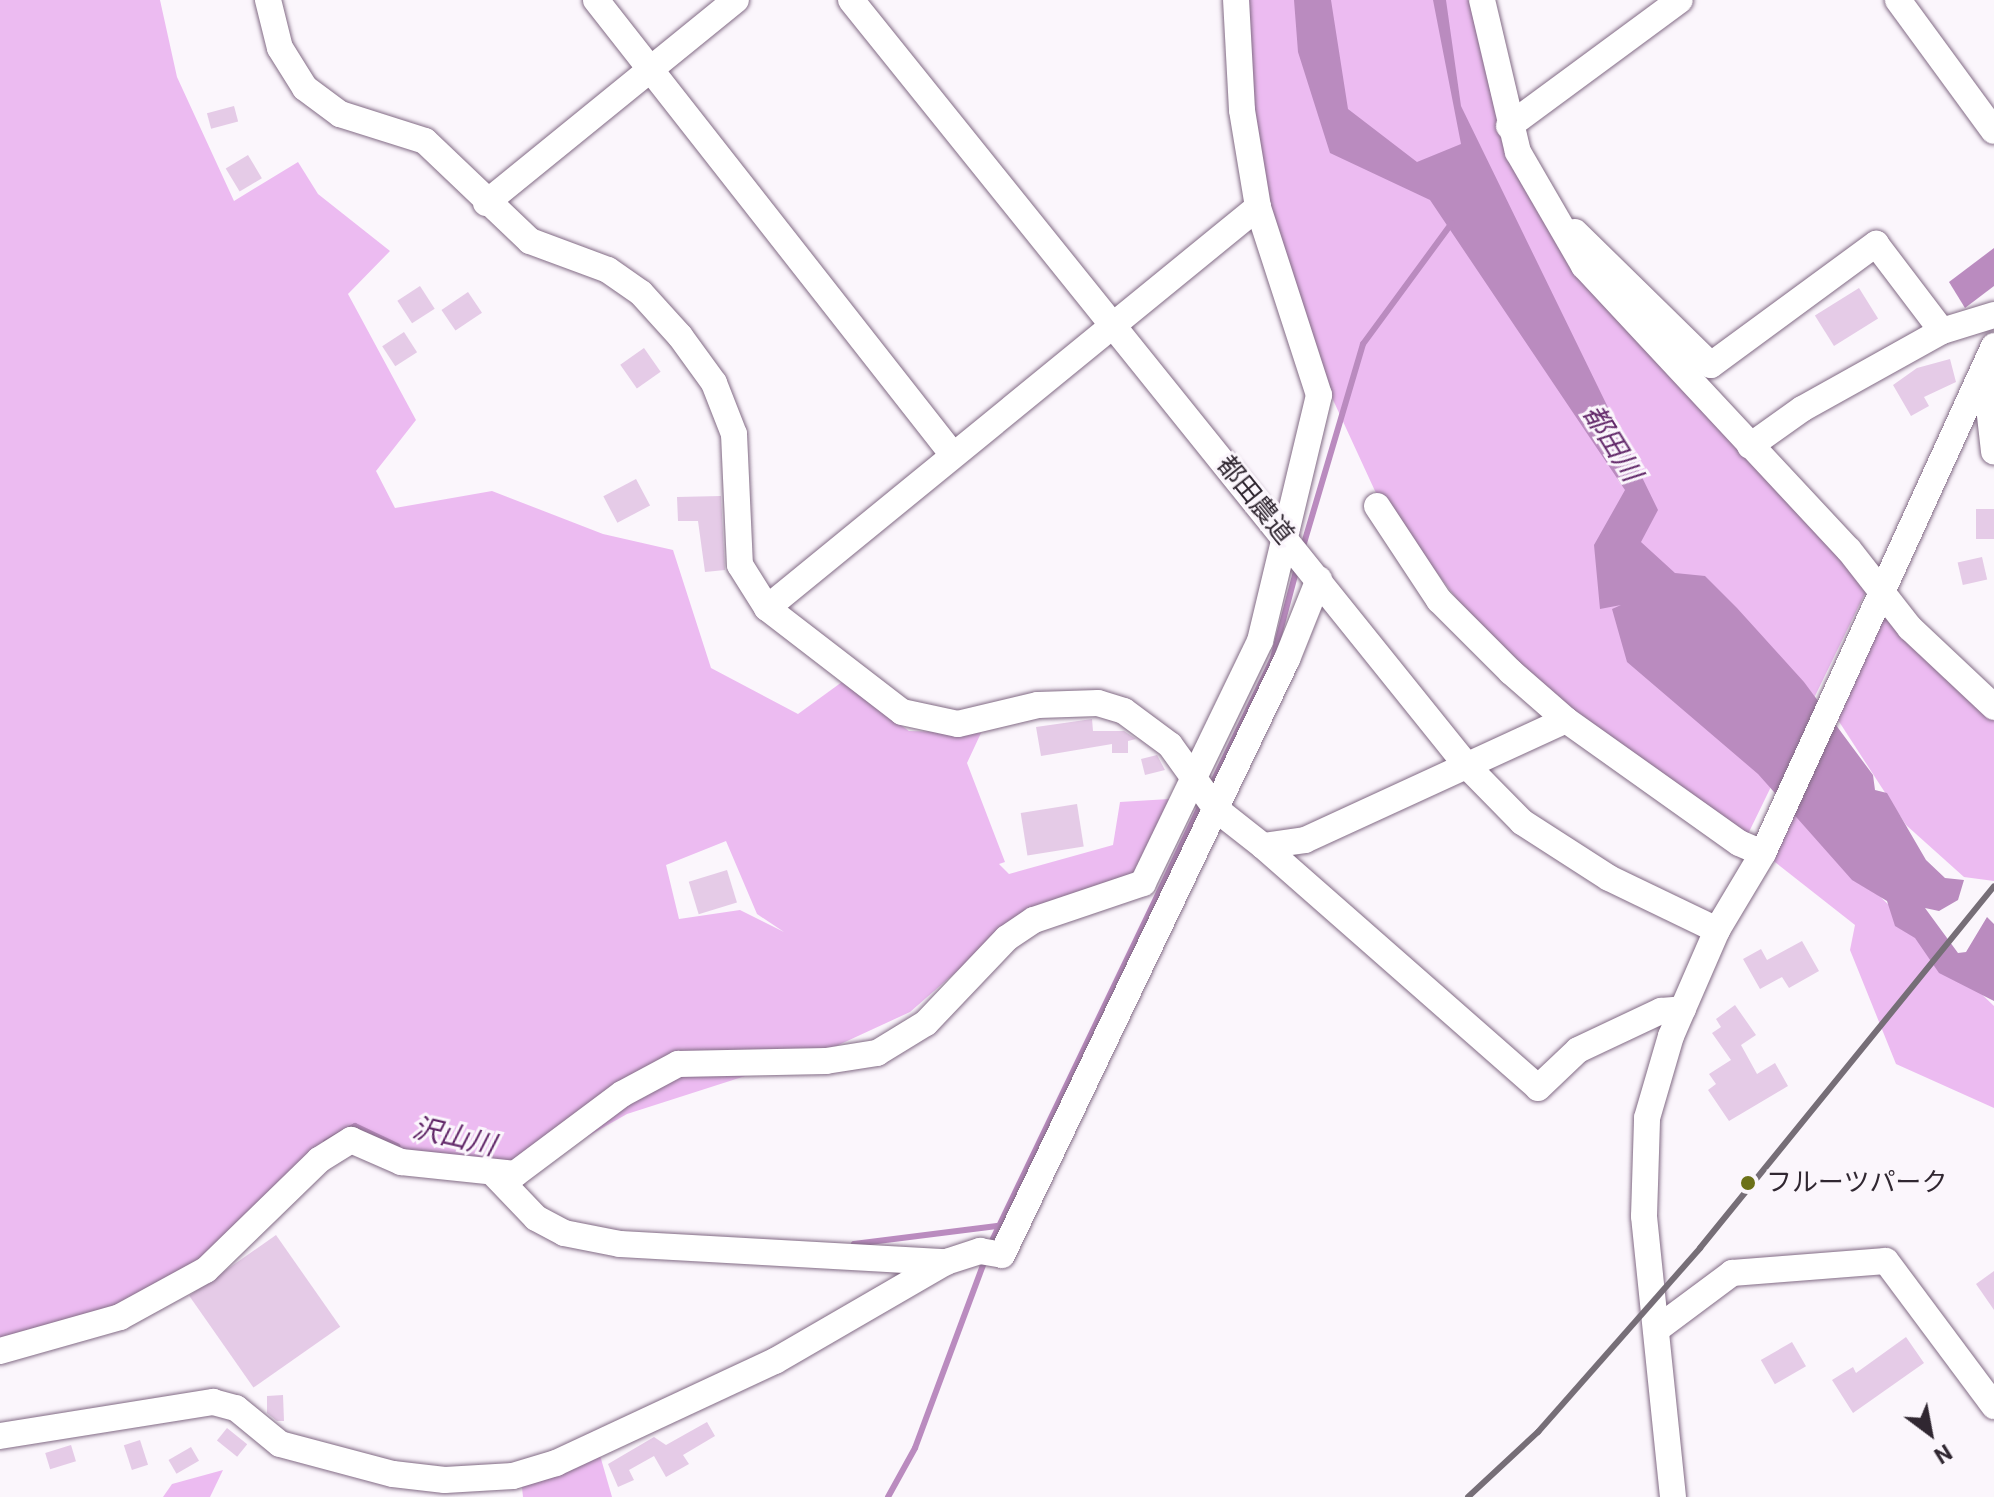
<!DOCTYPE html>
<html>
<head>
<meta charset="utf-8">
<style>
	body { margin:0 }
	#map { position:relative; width:1994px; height:1497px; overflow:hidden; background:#fbf6fc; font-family:Roboto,"Noto Sans JP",sans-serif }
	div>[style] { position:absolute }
	.green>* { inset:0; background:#ecbbf1 }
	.water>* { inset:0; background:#ba8bbf }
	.stream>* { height:6px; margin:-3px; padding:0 3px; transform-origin:3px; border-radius:3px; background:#ba8bbf }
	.building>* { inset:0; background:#e5cbe7; transform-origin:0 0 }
	.roads { filter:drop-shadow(0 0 2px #826b85) drop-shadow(0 0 2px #826b85) }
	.minor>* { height:26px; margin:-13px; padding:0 13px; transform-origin:13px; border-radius:13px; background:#fff }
	.rail>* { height:6px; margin:-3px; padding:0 3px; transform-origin:3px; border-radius:3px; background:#766e77 }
	.dots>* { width:22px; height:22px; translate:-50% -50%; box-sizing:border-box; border:4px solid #fbf6fc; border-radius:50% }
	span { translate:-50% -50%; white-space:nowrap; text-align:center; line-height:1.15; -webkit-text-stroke:6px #fbf6fc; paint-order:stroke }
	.street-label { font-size:26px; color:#302731 }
	.poi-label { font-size:26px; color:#302731 }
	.left { translate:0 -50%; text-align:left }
	.water-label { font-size:28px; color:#622869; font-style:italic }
	.north { position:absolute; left:1890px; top:1393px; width:80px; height:80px; -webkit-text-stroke:6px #fbf6fc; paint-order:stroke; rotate:148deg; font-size:22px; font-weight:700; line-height:32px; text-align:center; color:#302731 }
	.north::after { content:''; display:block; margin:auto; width:28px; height:36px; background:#302731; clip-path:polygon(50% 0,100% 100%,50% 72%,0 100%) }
</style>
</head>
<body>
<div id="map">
	<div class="green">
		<i style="clip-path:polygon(evenodd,0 0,160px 0,177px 77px,234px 201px,298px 162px,318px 194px,390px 251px,348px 294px,416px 420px,376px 471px,395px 508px,492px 491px,603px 534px,673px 550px,711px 668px,798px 714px,842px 682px,909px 731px,981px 733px,967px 763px,1005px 862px,999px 864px,1009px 874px,1113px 845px,1120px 802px,1169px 799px,1137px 880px,987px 945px,910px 1012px,832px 1048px,627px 1114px,525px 1172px,336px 1153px,219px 1255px,97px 1322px,0 1346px,0 0,726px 841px,757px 914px,784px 932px,740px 910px,679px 919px,666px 865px,726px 841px)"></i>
		<i style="clip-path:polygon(1241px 0,1483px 0,1528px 176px,1868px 587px,1748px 834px,1618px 750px,1484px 635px,1375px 491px,1299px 326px,1256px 150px)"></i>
		<i style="clip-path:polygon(1886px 614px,1994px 718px,1994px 881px,1964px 877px,1906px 825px,1838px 720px)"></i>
		<i style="clip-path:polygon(1793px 813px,1994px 1006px,1994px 1108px,1896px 1064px,1850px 950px,1855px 925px,1771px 859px)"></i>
		<i style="clip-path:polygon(593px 1431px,612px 1497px,523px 1497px,520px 1469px)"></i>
		<i style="clip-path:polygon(223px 1470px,210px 1497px,163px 1497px,172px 1484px)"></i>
	</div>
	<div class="water">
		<i style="clip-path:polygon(1294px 0,1331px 0,1348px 109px,1417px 162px,1461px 144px,1433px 0,1446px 0,1461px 106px,1658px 510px,1641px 542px,1675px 573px,1705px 576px,1737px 608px,1804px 682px,1873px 775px,1875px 790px,1887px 793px,1926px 860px,1945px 878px,1964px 880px,1958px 900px,1939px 911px,1925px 908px,1958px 953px,1966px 952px,1987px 917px,1994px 924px,1994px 1001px,1939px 973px,1915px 938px,1895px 926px,1887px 901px,1852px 880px,1758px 774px,1627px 662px,1612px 609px,1621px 605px,1600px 609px,1594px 545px,1625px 490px,1430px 200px,1330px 153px,1298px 52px)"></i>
		<i style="clip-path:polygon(1994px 248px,1994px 286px,1965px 308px,1949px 282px)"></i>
	</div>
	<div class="stream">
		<i style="left:1302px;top:550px;width:215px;rotate:-73.5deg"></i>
		<i style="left:1363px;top:344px;width:150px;rotate:-53.7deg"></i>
		<i style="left:1210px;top:788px;width:144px;rotate:-64.1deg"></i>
		<i style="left:1273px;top:658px;width:93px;rotate:-75.1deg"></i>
		<i style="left:326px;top:1142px;width:33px;rotate:-29deg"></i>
		<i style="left:355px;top:1126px;width:47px;rotate:25.5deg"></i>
		<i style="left:854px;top:1244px;width:144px;rotate:-7.2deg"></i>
		<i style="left:990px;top:1245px;width:492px;rotate:-64.4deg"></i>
		<i style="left:888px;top:1497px;width:56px;rotate:-61.1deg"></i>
		<i style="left:915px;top:1448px;width:201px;rotate:-69.6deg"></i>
	</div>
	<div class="building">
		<i style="left:234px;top:106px;width:16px;height:28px;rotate:75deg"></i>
		<i style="left:248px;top:155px;width:27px;height:26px;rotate:59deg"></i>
		<i style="left:420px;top:286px;width:27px;height:27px;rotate:57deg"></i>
		<i style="left:1859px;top:288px;width:36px;height:52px;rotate:58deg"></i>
		<i style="left:468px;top:292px;width:25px;height:32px;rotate:56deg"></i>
		<i style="left:404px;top:332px;width:24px;height:26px;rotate:57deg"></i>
		<i style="left:644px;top:348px;width:29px;height:29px;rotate:55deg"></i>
		<i style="clip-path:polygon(1950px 359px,1956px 382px,1924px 397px,1929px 406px,1911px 416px,1893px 385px,1917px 368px)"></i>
		<i style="left:636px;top:479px;width:30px;height:37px;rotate:62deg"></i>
		<i style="clip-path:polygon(721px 496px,725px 570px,705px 572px,698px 521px,678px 521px,677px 497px)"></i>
		<i style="left:1976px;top:509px;width:18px;height:30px"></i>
		<i style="left:1982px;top:557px;width:23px;height:25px;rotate:77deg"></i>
		<i style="clip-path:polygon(1092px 719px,1093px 731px,1124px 731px,1136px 739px,1128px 741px,1128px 753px,1112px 753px,1112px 744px,1041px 756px,1036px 727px)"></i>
		<i style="clip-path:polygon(1157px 755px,1165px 770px,1145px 775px,1141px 759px)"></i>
		<i style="left:1077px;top:804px;width:43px;height:57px;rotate:81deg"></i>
		<i style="left:727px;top:870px;width:34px;height:40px;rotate:73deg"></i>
		<i style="clip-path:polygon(1802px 941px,1819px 971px,1789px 988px,1782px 977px,1760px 989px,1743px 959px,1761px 949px,1767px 960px)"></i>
		<i style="clip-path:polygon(1735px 1005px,1756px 1035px,1741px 1045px,1757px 1074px,1775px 1063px,1788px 1086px,1729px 1121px,1708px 1090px,1716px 1084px,1709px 1074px,1731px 1060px,1712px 1033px,1721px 1027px,1716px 1019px)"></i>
		<i style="left:276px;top:1235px;width:112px;height:106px;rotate:55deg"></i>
		<i style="clip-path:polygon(1994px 1271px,1994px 1310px,1976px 1284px)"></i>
		<i style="clip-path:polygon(1906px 1337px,1924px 1363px,1853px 1413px,1832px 1380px,1853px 1367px,1856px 1373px)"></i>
		<i style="left:1792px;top:1342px;width:28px;height:36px;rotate:60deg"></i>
		<i style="clip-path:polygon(283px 1395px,284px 1421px,277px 1421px,267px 1413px,267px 1396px)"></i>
		<i style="clip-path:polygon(707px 1422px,715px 1436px,683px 1455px,689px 1464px,666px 1477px,654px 1456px,629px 1470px,634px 1480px,618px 1487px,608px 1464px,654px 1437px,666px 1445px)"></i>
		<i style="left:227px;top:1428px;width:26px;height:16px;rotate:39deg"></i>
		<i style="left:140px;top:1440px;width:26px;height:17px;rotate:72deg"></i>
		<i style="left:71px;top:1445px;width:17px;height:27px;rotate:73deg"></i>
		<i style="left:191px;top:1447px;width:16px;height:26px;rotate:60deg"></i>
	</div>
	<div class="roads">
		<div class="minor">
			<i style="left:268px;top:0;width:49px;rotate:76deg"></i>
			<i style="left:280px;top:48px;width:47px;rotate:58deg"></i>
			<i style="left:305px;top:88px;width:44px;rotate:36.6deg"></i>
			<i style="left:340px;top:114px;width:89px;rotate:17.6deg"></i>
			<i style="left:425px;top:141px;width:145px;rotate:43.6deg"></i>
			<i style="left:530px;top:241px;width:83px;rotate:20.4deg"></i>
			<i style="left:608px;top:270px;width:40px;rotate:34.9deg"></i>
			<i style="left:641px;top:293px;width:58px;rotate:47.8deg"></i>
			<i style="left:680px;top:336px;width:58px;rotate:54.1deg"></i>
			<i style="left:714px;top:383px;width:55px;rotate:68.6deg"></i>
			<i style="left:734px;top:434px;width:131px;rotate:87.4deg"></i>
			<i style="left:740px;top:565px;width:51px;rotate:57.9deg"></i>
			<i style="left:767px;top:608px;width:170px;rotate:37.6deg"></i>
			<i style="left:902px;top:712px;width:57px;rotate:12.1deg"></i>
			<i style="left:958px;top:724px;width:82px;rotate:-13.4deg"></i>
			<i style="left:1038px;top:705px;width:60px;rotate:-1.9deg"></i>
			<i style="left:1098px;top:703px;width:27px;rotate:17deg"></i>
			<i style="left:1124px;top:711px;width:57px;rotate:36.5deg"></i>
			<i style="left:1170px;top:745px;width:79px;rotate:54.3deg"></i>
			<i style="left:1216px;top:809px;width:60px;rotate:38.2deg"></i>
			<i style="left:1263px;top:846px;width:42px;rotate:-8.1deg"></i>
			<i style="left:1305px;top:840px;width:287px;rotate:-24.7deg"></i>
			<i style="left:596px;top:0;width:578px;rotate:51.88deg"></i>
			<i style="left:851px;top:0;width:984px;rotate:51.19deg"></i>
			<i style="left:1468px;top:767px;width:77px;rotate:45.5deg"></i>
			<i style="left:1522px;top:822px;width:103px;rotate:32.8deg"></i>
			<i style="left:1609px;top:878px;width:120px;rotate:25.7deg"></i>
			<i style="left:1482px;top:0;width:156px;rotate:76.7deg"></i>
			<i style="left:1518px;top:152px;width:132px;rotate:59.9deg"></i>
			<i style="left:1584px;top:266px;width:388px;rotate:47deg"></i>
			<i style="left:1849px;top:550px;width:99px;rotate:52deg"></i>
			<i style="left:1910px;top:628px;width:115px;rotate:43.2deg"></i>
			<i style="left:1898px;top:0;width:162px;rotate:53.8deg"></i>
			<i style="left:1509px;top:126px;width:212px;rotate:-36.4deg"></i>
			<i style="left:486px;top:203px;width:322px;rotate:-39.1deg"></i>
			<i style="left:1575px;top:232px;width:190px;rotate:44.4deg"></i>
			<i style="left:1711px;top:365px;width:205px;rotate:-36.3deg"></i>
			<i style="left:1876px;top:244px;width:109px;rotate:52.8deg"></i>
			<i style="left:1985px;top:371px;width:81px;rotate:83.6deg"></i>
			<i style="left:1750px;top:446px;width:64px;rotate:-35.4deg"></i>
			<i style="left:1802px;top:409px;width:160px;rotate:-29.1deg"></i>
			<i style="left:1942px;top:331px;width:54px;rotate:-17.1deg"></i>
			<i style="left:1377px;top:506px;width:113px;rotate:56.6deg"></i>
			<i style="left:1439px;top:600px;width:102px;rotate:45deg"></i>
			<i style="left:1511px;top:672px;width:73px;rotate:41.1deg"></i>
			<i style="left:1566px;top:720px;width:212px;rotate:35.4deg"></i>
			<i style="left:1739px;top:843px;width:26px;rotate:23deg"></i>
			<i style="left:767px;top:608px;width:634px;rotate:-39.24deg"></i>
			<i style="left:1263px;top:846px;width:366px;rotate:41.3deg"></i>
			<i style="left:1538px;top:1088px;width:55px;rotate:-43.5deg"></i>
			<i style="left:1578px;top:1050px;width:92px;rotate:-25.2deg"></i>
			<i style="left:1661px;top:1011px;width:22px;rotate:-5deg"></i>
			<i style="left:493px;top:1173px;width:62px;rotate:46.3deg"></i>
			<i style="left:536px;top:1218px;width:32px;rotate:28deg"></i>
			<i style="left:564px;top:1233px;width:57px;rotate:11.1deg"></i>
			<i style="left:620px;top:1244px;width:326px;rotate:3.2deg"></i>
			<i style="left:1657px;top:1329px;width:94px;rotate:-36.7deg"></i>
			<i style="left:1732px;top:1273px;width:154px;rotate:-4.5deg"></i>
			<i style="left:1886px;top:1261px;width:181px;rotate:53.3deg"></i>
			<i style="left:0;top:1351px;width:125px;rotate:-15.8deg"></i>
			<i style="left:120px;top:1317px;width:98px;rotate:-28.7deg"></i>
			<i style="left:206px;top:1270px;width:158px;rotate:-44.2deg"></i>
			<i style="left:319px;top:1160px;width:38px;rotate:-32deg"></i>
			<i style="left:351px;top:1140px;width:55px;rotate:23.7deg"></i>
			<i style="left:401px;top:1162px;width:115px;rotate:6deg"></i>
			<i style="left:515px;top:1174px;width:134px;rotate:-36.8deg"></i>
			<i style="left:622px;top:1094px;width:64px;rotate:-28.2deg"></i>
			<i style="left:678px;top:1064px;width:148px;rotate:-1.2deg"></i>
			<i style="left:826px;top:1061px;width:52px;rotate:-8.9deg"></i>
			<i style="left:877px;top:1053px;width:57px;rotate:-31.5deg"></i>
			<i style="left:926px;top:1023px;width:117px;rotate:-46.4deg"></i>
			<i style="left:1007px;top:938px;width:32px;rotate:-34deg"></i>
			<i style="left:1034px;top:920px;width:115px;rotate:-18.7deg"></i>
			<i style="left:1143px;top:883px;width:269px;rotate:-64.2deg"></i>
			<i style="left:1260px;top:641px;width:253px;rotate:-76.5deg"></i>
			<i style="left:1319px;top:395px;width:198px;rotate:-108deg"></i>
			<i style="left:1258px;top:207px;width:98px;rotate:-99.4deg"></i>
			<i style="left:1242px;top:110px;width:110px;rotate:-93.1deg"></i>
			<i style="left:0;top:1436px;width:216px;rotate:-9.1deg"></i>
			<i style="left:213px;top:1402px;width:24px;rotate:15deg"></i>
			<i style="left:236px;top:1408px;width:57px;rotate:39.3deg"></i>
			<i style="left:280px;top:1444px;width:117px;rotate:14.9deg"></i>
			<i style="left:393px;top:1474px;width:52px;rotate:6.6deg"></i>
			<i style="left:445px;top:1480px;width:68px;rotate:-3.4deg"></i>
			<i style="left:513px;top:1476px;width:45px;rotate:-16.8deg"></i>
			<i style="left:556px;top:1463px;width:242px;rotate:-25deg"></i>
			<i style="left:775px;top:1361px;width:198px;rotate:-30.1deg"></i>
			<i style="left:946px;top:1262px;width:36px;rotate:-18deg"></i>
			<i style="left:980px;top:1251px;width:22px;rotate:10deg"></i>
			<i style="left:1002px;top:1255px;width:661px;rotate:-64.44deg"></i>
			<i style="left:1287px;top:659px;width:86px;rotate:-68.2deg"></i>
			<i style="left:1673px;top:1497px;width:282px;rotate:-95.9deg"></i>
			<i style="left:1644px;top:1216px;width:98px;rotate:-88.2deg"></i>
			<i style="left:1647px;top:1118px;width:85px;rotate:-73.7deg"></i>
			<i style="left:1671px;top:1036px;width:116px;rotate:-66.5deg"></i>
			<i style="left:1717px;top:930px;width:90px;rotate:-59.1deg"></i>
			<i style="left:1763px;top:853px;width:557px;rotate:-65.5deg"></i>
		</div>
	</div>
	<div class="rail">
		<i style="left:1468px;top:1497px;width:96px;rotate:-42.9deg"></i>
		<i style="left:1538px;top:1432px;width:245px;rotate:-48.6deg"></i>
		<i style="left:1700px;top:1248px;width:466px;rotate:-50.9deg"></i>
	</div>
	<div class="dots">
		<i style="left:1748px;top:1183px;background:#6c7118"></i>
	</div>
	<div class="street-label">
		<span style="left:1255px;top:500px;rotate:51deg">都田農道</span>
	</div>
	<div class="poi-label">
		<span class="left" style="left:1766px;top:1183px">フルーツパーク</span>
	</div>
	<div class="water-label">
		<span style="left:1612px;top:443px;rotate:58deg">都田川</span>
		<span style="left:454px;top:1137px;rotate:13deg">沢山川</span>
	</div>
	<div class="north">N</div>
</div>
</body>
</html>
